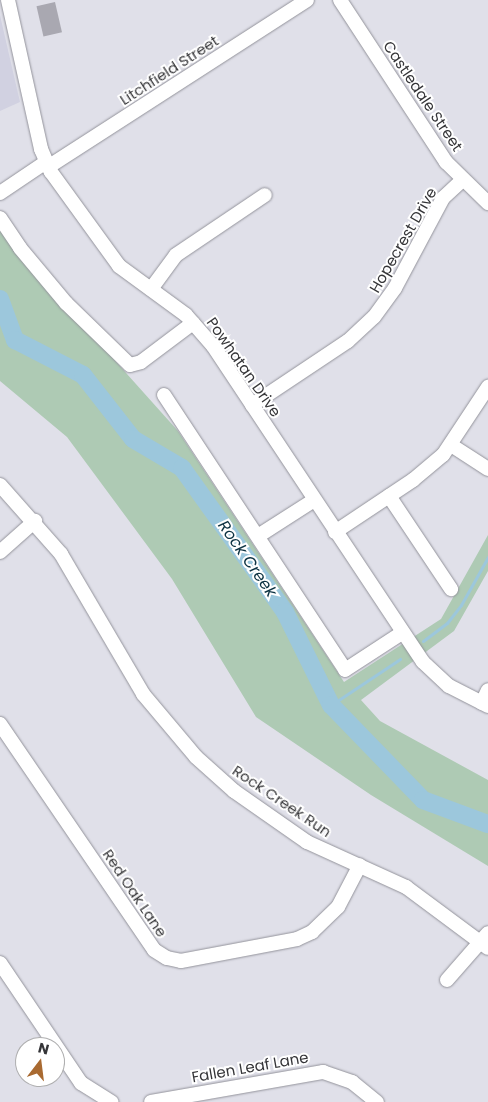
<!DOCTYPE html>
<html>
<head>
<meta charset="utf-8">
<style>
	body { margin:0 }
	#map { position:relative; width:488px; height:1102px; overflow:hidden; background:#e0e0e9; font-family:Poppins,sans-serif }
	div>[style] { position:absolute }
	.built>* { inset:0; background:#d1d1e1 }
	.green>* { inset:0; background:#aecab4 }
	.stream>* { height:3px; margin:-1.5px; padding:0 1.5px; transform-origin:1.5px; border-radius:1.5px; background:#9cc7dc }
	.river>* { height:18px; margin:-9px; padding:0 9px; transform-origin:9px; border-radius:9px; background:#9cc7dc }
	.building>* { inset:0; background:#a9a8b1; transform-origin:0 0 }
	.roads { filter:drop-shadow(0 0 1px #93939b) drop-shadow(0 0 1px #93939b) }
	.minor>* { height:14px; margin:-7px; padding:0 7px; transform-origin:7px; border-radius:7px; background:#fff }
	span { translate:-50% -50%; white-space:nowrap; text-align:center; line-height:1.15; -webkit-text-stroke:4px #fff; paint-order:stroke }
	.street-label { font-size:15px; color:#353538 }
	.water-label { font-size:16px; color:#0d3343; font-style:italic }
	.north { position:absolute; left:15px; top:1037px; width:50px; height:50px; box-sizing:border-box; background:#fff; border:1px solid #aeaeaf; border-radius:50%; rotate:15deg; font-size:14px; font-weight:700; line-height:20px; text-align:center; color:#353538 }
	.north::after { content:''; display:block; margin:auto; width:18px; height:22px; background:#a96a31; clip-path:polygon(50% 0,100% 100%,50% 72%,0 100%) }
</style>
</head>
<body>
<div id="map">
	<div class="built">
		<i style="clip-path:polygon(0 15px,20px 102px,0 111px)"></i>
	</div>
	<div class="green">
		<i style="clip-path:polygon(0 226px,16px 250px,178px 431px,344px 682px,441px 619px,488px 535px,488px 571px,454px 631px,361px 700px,380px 721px,488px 780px,488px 866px,371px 795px,256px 717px,172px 579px,67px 437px,0 381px)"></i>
	</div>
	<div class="stream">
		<i style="left:423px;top:641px;width:30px;rotate:-37deg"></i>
		<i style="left:447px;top:623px;width:23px;rotate:-52deg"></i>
		<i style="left:461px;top:605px;width:55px;rotate:-60.6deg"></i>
		<i style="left:331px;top:705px;width:83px;rotate:-33.7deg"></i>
	</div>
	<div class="river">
		<i style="left:0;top:299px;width:44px;rotate:69.9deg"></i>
		<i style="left:15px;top:340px;width:76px;rotate:27.2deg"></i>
		<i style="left:83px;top:375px;width:81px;rotate:52deg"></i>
		<i style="left:133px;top:439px;width:57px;rotate:30.6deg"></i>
		<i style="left:182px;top:468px;width:177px;rotate:54.4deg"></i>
		<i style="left:285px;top:612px;width:104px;rotate:63.7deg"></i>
		<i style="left:331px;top:705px;width:132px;rotate:45.9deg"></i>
		<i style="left:423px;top:800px;width:69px;rotate:20.3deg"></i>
	</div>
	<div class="building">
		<i style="left:55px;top:2px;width:31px;height:19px;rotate:77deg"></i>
	</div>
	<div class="roads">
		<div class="minor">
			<i style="left:8px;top:0;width:153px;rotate:77.5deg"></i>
			<i style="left:41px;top:149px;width:25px;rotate:67deg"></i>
			<i style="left:51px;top:172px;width:116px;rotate:54.1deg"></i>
			<i style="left:119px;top:266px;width:83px;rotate:36.2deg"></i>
			<i style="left:186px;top:315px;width:41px;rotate:48.9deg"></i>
			<i style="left:213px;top:346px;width:379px;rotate:56.4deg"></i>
			<i style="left:423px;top:662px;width:35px;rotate:43deg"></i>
			<i style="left:449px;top:686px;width:44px;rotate:27.1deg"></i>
			<i style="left:340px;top:0;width:194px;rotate:56.8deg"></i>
			<i style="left:446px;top:162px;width:59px;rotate:44.3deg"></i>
			<i style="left:48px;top:167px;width:308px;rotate:-32.8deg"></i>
			<i style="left:0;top:193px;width:55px;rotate:-34deg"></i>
			<i style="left:0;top:218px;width:36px;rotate:56deg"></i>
			<i style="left:20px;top:248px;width:72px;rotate:50.1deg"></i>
			<i style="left:66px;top:303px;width:89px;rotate:44.1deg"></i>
			<i style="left:130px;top:365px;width:11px;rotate:-15deg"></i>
			<i style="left:141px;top:362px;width:65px;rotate:-36.9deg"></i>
			<i style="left:151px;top:289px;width:42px;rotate:-53.7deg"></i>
			<i style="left:176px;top:255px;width:107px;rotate:-34deg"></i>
			<i style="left:164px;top:395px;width:329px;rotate:56.6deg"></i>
			<i style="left:345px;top:670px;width:68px;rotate:-33deg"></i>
			<i style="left:252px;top:405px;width:115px;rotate:-33.7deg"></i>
			<i style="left:348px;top:341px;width:35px;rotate:-43deg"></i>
			<i style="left:374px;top:317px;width:36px;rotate:-54deg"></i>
			<i style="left:395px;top:288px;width:102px;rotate:-61.9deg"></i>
			<i style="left:443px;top:198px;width:26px;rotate:-43deg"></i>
			<i style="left:451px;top:445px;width:44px;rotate:33deg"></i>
			<i style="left:0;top:485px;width:92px;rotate:48.5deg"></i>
			<i style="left:61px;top:554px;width:162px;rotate:59.6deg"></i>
			<i style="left:143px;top:694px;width:82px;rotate:49.9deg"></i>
			<i style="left:196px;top:757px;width:51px;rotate:41.8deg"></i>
			<i style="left:234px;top:791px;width:89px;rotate:34.9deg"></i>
			<i style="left:307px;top:842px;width:109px;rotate:24.4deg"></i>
			<i style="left:406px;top:887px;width:102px;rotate:36.6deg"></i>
			<i style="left:389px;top:496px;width:112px;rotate:56.3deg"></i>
			<i style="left:335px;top:532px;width:94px;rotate:-33.7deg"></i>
			<i style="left:413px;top:480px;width:39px;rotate:-40deg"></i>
			<i style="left:443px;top:455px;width:82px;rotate:-56.5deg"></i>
			<i style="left:258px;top:536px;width:67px;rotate:-32.7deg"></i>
			<i style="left:0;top:552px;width:47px;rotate:-41.5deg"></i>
			<i style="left:482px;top:703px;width:14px;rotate:-65deg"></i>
			<i style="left:0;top:724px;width:273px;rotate:55.7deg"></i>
			<i style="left:154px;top:950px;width:15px;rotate:32deg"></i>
			<i style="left:167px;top:958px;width:14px;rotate:12deg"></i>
			<i style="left:181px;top:961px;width:118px;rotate:-10.7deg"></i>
			<i style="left:297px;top:939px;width:17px;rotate:-25deg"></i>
			<i style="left:312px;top:932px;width:36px;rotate:-44deg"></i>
			<i style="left:338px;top:907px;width:47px;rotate:-62.4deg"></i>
			<i style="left:0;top:963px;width:145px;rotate:56deg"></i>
			<i style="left:81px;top:1083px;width:36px;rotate:32deg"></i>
			<i style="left:447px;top:980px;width:62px;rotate:-48.9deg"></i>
			<i style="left:151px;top:1102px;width:175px;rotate:-9.9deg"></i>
			<i style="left:323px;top:1072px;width:31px;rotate:19deg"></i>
			<i style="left:352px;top:1082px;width:32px;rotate:39deg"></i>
		</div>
	</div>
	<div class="street-label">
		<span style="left:169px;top:70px;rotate:-33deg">Litchfield Street</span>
		<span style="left:423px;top:96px;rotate:56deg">Castledale Street</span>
		<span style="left:403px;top:240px;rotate:-60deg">Hopecrest Drive</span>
		<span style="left:244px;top:367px;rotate:55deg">Powhatan Drive</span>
		<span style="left:282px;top:801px;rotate:34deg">Rock Creek Run</span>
		<span style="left:135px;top:893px;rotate:56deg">Red Oak Lane</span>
		<span style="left:250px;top:1067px;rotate:-10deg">Fallen Leaf Lane</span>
	</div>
	<div class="water-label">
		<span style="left:247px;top:559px;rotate:55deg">Rock Creek</span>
	</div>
	<div class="north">N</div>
</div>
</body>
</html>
